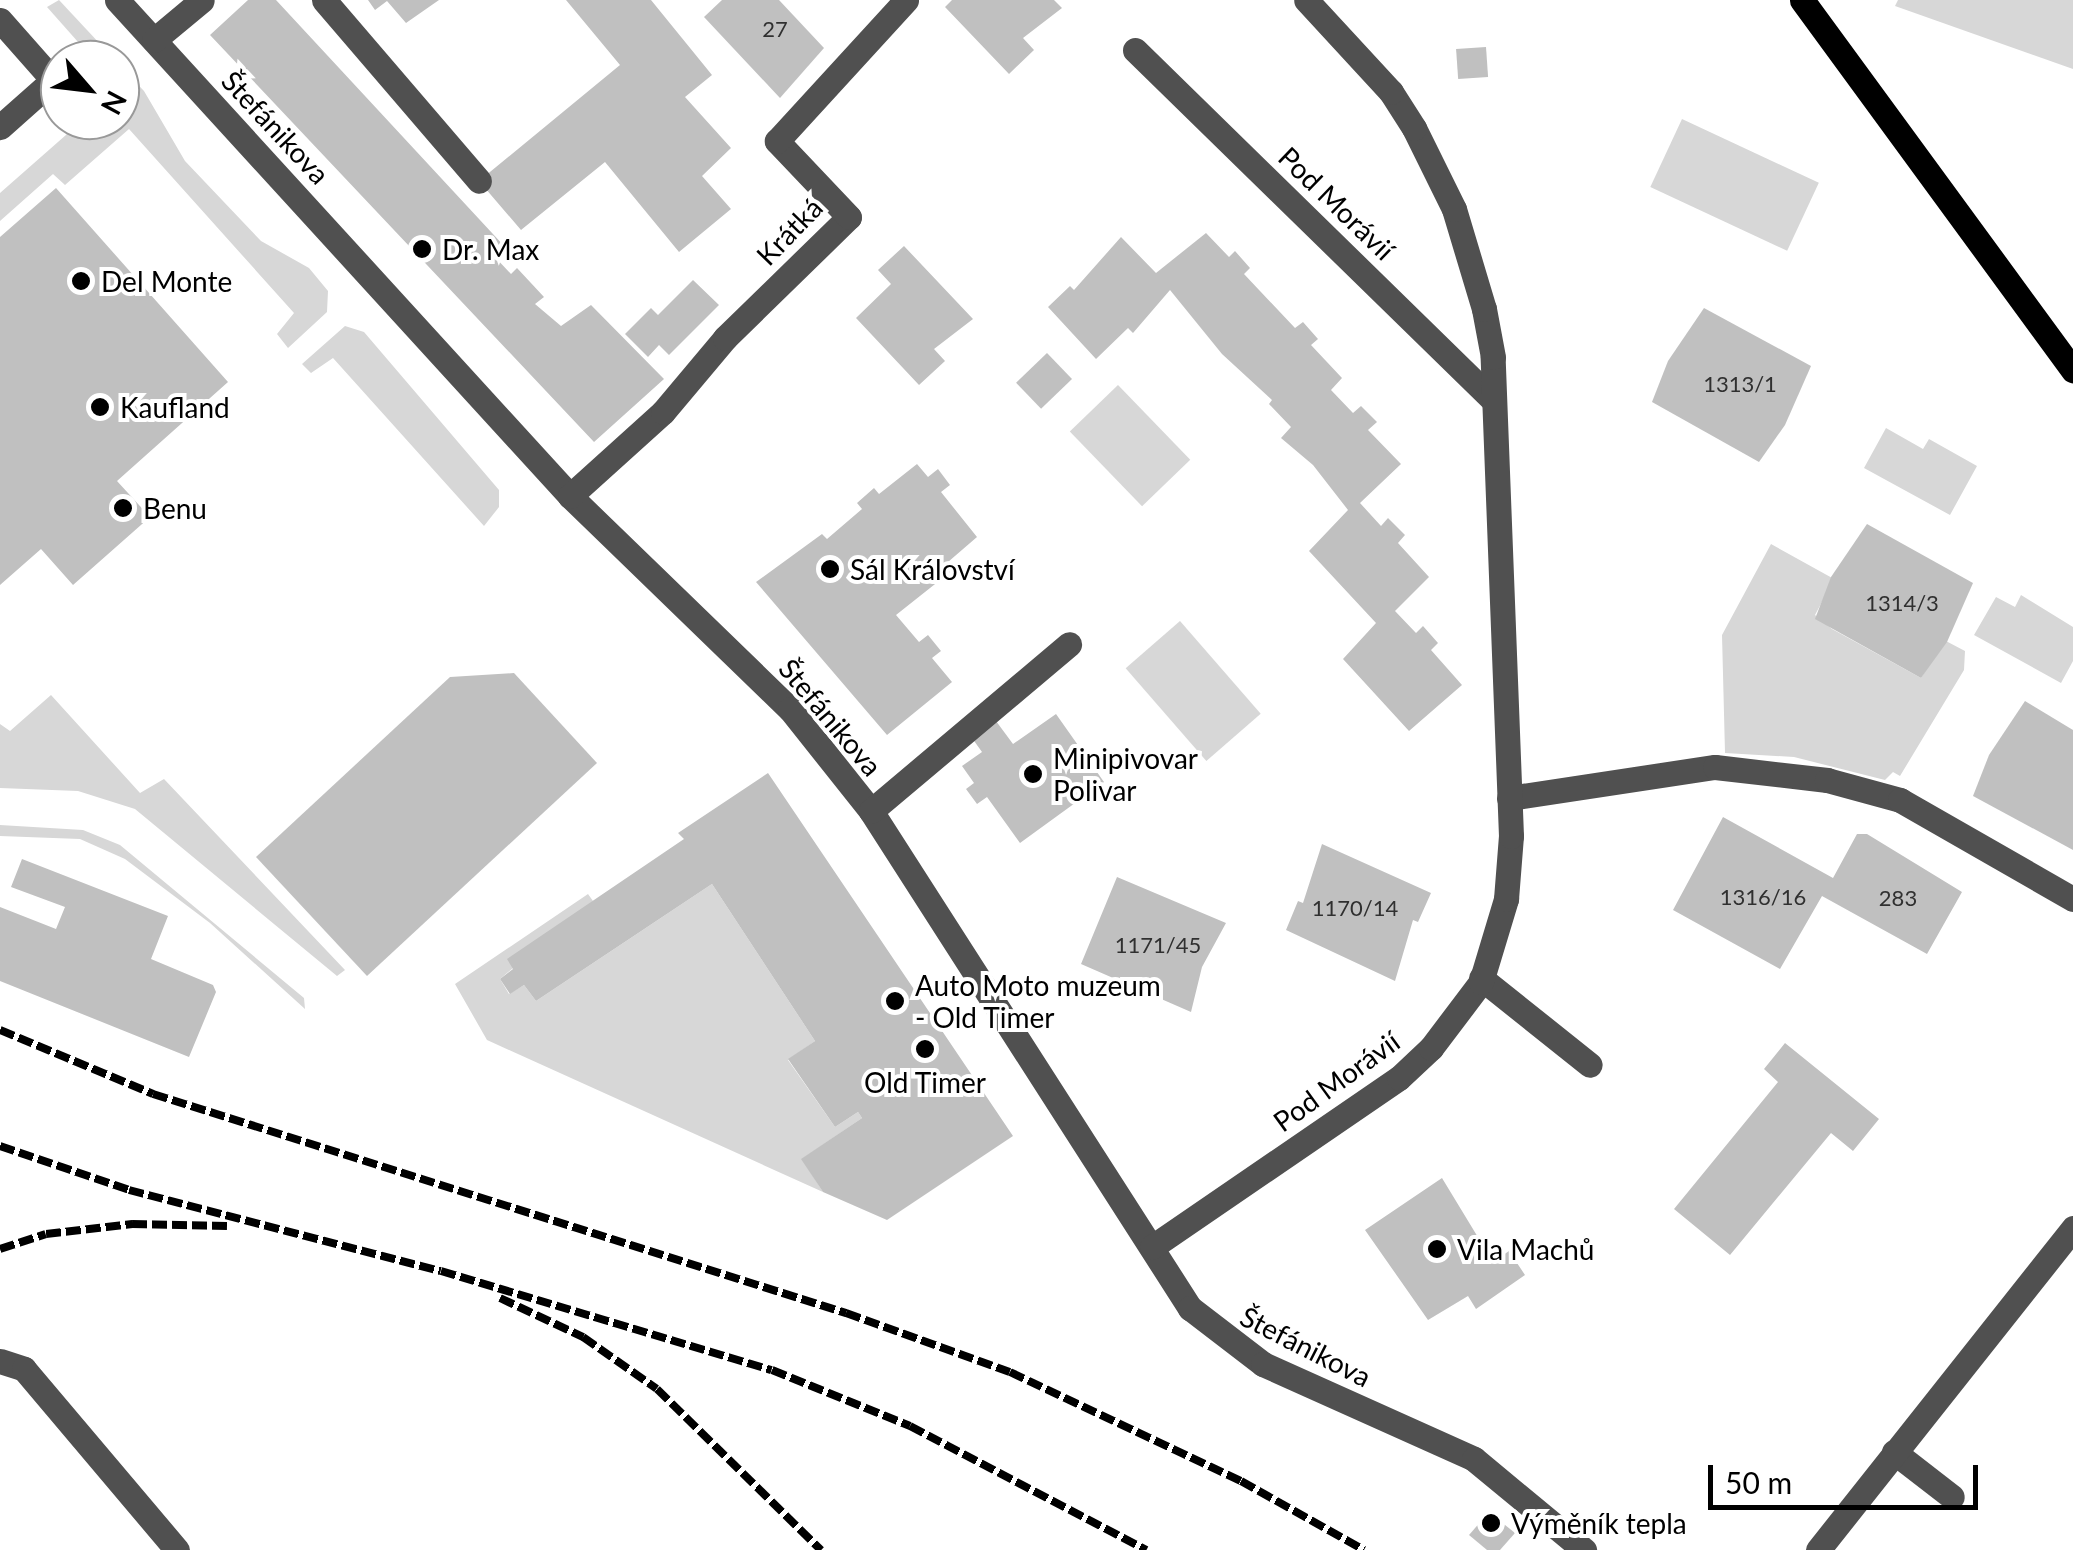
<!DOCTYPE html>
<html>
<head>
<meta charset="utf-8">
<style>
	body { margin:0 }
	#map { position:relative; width:2073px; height:1550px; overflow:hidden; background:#fff; font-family:Lato,sans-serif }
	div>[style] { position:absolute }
	.green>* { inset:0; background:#d7d7d7; transform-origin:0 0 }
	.building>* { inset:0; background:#c0c0c0; transform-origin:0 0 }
	.minor>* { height:25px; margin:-12.5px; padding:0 12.5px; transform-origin:12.5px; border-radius:12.5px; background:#505050 }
	.major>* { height:25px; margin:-12.5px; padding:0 12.5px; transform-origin:12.5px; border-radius:12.5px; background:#000 }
	.rail>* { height:8px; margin-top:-4px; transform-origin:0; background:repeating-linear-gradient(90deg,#000 0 15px,transparent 0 20px) }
	.dots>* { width:28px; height:28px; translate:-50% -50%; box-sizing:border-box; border:5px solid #fff; border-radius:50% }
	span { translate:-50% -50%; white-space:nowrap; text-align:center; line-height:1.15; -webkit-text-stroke:8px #fff; paint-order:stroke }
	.number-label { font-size:22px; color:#303030 }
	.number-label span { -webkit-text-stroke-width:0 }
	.street-label { font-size:28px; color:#000 }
	.poi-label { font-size:28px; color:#000 }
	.left { translate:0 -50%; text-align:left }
	.north { position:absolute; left:40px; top:40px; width:100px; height:100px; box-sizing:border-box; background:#fff; border:2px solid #999; border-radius:50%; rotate:118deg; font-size:28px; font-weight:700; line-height:40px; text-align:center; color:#000 }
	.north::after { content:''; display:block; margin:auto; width:35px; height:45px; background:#000; clip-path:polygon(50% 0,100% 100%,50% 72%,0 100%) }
	.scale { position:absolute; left:1708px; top:1465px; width:270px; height:45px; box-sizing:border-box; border:5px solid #000; border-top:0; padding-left:12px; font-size:30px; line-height:35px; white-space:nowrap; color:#000; -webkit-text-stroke:8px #fff; paint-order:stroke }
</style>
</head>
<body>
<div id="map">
	<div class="green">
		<i style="clip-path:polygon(59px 0,115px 60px,94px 60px,47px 7px)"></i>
		<i style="clip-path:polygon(1898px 0,2073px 0,2073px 69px,1895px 6px)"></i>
		<i style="clip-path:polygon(120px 66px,144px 91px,185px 161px,261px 241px,309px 268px,328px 291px,327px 312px,288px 348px,277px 334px,294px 313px,129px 129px,65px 185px,53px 174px,0 221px,0 193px,83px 120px,120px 120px)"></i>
		<i style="left:1682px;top:119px;width:151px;height:75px;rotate:25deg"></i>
		<i style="clip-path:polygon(345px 326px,364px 332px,499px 490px,499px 507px,484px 526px,333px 358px,311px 373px,302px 364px)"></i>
		<i style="left:1118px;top:385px;width:104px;height:67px;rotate:46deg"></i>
		<i style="clip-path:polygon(1886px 428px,1923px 449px,1929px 439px,1977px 466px,1950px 515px,1864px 468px)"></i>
		<i style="clip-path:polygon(1771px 544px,1834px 579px,1815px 615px,1832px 629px,1921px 678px,1944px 640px,1965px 651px,1964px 670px,1900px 776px,1893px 772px,1885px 780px,1794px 757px,1725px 753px,1722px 635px)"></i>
		<i style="clip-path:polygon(2021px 595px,2073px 627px,2073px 661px,2061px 683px,1974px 635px,1996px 597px,2015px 607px)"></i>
		<i style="left:1180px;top:621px;width:123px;height:72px;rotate:49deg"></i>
		<i style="clip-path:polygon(51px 695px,140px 793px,164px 779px,345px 970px,337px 976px,135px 809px,78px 791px,0 788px,0 724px,10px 731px)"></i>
		<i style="clip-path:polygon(0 825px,83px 830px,120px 845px,304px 998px,305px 1009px,210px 923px,125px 859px,80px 839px,0 836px)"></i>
		<i style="clip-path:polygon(712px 884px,815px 1041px,788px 1060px,835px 1127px,858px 1112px,862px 1118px,802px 1159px,823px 1192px,487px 1040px,455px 984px,588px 894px,593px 901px,500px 979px,509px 994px,524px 985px,536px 1001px)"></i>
	</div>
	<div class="building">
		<i style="clip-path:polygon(248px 0,276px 0,505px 247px,494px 256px,511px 274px,517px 268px,544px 297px,535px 304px,561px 326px,591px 305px,664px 379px,594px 442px,210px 35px)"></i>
		<i style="clip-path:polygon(368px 0,439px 0,406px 23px,387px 1px,375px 10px)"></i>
		<i style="clip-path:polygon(566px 0,651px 0,712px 75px,685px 97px,731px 148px,702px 176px,731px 209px,679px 252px,605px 162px,521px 230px,479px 181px,620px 65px)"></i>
		<i style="clip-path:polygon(722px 0,779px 0,824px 48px,780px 98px,704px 17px)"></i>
		<i style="clip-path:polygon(952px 0,1054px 0,1062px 8px,1023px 38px,1034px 50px,1009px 74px,945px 7px)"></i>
		<i style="left:1486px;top:47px;width:30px;height:30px;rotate:86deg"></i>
		<i style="clip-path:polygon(56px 188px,228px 382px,117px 481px,150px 517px,73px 585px,41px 549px,0 585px,0 237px)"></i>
		<i style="clip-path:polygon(1206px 233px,1229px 257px,1235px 251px,1250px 268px,1244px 274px,1295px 328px,1303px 322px,1318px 339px,1311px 345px,1342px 378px,1331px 390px,1353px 413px,1361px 406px,1377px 422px,1368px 430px,1401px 464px,1360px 503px,1381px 526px,1388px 518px,1405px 535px,1398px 543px,1429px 577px,1395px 611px,1416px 633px,1423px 626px,1438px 643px,1431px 650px,1462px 685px,1409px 731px,1343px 659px,1376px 623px,1309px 551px,1348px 510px,1313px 465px,1281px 438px,1291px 427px,1269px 404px,1272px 400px,1222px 354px,1170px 290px,1133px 333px,1128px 328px,1096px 359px,1048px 307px,1070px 286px,1074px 290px,1121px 237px,1156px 273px)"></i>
		<i style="clip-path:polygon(904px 246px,973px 319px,934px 349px,945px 361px,919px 385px,856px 318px,891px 284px,878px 270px)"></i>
		<i style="clip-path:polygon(693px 280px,719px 305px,669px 355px,659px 345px,648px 357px,625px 334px,651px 308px,658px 315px)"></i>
		<i style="clip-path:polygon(1704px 308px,1811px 366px,1785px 425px,1759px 462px,1652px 402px,1668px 361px)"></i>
		<i style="left:1047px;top:353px;width:36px;height:43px;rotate:46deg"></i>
		<i style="clip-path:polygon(917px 464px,928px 477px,938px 469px,950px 485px,941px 492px,977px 537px,948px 562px,954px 569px,896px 615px,919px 642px,928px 635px,941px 651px,932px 658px,952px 682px,887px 735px,756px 582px,822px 534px,827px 539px,862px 509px,857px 503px,874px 488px,879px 494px)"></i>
		<i style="clip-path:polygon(1867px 524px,1973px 583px,1947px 642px,1921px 678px,1815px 619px,1831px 577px)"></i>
		<i style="clip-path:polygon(514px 673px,597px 763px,367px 976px,256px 857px,450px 677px)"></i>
		<i style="clip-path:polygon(2025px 701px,2073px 730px,2073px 850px,1973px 796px,1989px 755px)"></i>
		<i style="clip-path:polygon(1056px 714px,1104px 782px,1020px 843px,987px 797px,977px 804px,966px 789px,974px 783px,962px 766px,982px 752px,972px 738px,996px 721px,1013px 744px)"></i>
		<i style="clip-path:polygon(768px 773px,1013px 1136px,887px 1220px,823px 1192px,801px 1159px,862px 1118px,858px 1112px,835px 1127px,788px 1059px,815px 1041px,712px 884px,536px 1001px,524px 985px,510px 994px,500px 979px,513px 969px,507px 959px,684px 839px,678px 833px)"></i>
		<i style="clip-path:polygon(1723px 817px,1833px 878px,1857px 834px,1867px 834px,1962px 892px,1927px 954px,1822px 896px,1780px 969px,1673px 910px)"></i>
		<i style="clip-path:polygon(1322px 844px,1431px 893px,1418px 922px,1413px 920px,1395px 981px,1286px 930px,1298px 901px,1303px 903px)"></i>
		<i style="clip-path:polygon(22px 859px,168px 916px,151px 959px,213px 985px,216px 992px,189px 1057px,0 981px,0 907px,56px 929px,65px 907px,11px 887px)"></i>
		<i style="clip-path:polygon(1117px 877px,1226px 923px,1202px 967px,1191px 1012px,1081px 964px)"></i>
		<i style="clip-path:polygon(1785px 1043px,1879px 1119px,1853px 1151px,1831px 1133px,1730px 1255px,1674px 1209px,1778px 1082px,1764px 1069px)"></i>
		<i style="clip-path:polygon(1442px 1178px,1493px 1262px,1509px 1251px,1525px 1275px,1476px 1309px,1468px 1296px,1428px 1320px,1365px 1230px)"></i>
		<i style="clip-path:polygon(1489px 1512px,1515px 1533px,1500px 1550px,1487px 1550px,1469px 1535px)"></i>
	</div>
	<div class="minor">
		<i style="left:117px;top:0;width:672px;rotate:47.59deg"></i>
		<i style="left:570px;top:496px;width:306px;rotate:44.1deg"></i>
		<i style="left:790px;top:709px;width:130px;rotate:51.5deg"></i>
		<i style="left:871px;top:811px;width:591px;rotate:57.31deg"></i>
		<i style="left:1190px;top:1308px;width:92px;rotate:37.5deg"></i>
		<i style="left:1263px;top:1364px;width:231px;rotate:24.2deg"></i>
		<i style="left:1474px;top:1459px;width:143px;rotate:39.6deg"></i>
		<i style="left:324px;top:0;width:238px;rotate:49.4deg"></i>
		<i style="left:0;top:20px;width:80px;rotate:48.5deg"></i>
		<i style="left:53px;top:80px;width:71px;rotate:138.4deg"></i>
		<i style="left:154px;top:40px;width:62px;rotate:-39.8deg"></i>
		<i style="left:1135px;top:50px;width:502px;rotate:44.35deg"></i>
		<i style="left:570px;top:496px;width:125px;rotate:-42.1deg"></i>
		<i style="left:663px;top:412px;width:97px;rotate:-50deg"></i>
		<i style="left:725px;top:338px;width:173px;rotate:-44.3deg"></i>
		<i style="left:849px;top:217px;width:105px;rotate:-133.5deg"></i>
		<i style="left:777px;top:141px;width:191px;rotate:-47.5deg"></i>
		<i style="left:1509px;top:798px;width:208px;rotate:-8.6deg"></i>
		<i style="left:1715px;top:767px;width:113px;rotate:6.6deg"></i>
		<i style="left:1827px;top:780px;width:76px;rotate:15.3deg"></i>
		<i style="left:1900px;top:800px;width:199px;rotate:29.8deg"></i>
		<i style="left:871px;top:811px;width:259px;rotate:-40.1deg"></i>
		<i style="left:1481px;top:978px;width:139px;rotate:38.6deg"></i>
		<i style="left:1152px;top:1247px;width:299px;rotate:-34.4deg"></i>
		<i style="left:1399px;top:1078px;width:44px;rotate:-43.2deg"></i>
		<i style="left:1431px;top:1048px;width:83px;rotate:-52.9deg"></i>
		<i style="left:1481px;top:982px;width:87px;rotate:-73.2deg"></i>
		<i style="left:1506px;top:899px;width:63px;rotate:-85.5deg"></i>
		<i style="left:1511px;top:836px;width:479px;rotate:-92.2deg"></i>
		<i style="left:1493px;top:357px;width:49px;rotate:-100.6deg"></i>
		<i style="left:1484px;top:309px;width:104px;rotate:-106.7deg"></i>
		<i style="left:1454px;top:209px;width:90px;rotate:-116.3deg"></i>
		<i style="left:1414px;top:128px;width:43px;rotate:-122.6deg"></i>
		<i style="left:1391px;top:92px;width:125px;rotate:-132.7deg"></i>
		<i style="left:0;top:1361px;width:25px;rotate:18deg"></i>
		<i style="left:24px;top:1369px;width:237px;rotate:49.8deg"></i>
		<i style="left:1894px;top:1452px;width:73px;rotate:37.8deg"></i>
		<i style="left:1818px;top:1550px;width:411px;rotate:-51.6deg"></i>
	</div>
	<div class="major">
		<i style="left:1802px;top:0;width:459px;rotate:53.8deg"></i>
	</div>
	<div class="rail">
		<i style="left:0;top:1030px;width:166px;rotate:22.7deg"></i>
		<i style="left:153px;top:1094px;width:727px;rotate:17.54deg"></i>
		<i style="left:846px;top:1313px;width:174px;rotate:19.8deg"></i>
		<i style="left:1010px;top:1372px;width:255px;rotate:25.3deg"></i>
		<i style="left:1241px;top:1481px;width:141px;rotate:29.3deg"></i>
		<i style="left:0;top:1146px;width:136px;rotate:18.8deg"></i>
		<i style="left:129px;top:1190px;width:322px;rotate:14.6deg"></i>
		<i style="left:441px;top:1271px;width:345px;rotate:16.7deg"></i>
		<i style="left:772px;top:1370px;width:149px;rotate:22.1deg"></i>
		<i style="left:910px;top:1426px;width:267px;rotate:27.7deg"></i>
		<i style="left:0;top:1249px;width:48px;rotate:-18.1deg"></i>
		<i style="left:46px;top:1234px;width:87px;rotate:-6.6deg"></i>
		<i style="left:132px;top:1224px;width:95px;rotate:1.2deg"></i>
		<i style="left:500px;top:1298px;width:92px;rotate:25.2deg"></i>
		<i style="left:583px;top:1337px;width:90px;rotate:35.1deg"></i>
		<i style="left:657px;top:1389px;width:230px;rotate:44.5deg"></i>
	</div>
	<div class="dots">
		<i style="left:422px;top:249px;background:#000"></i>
		<i style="left:81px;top:281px;background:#000"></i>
		<i style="left:100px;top:407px;background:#000"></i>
		<i style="left:123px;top:508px;background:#000"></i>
		<i style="left:830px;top:569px;background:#000"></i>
		<i style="left:1033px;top:774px;background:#000"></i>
		<i style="left:895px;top:1001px;background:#000"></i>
		<i style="left:925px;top:1049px;background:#000"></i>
		<i style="left:1437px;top:1249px;background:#000"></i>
		<i style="left:1491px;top:1523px;background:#000"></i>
	</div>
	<div class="number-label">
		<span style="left:775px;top:29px">27</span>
		<span style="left:1740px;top:384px">1313/1</span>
		<span style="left:1902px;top:603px">1314/3</span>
		<span style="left:1763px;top:897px">1316/16</span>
		<span style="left:1898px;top:898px">283</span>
		<span style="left:1355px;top:908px">1170/14</span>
		<span style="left:1158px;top:945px">1171/45</span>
	</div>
	<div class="street-label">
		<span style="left:276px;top:127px;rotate:47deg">Štefánikova</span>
		<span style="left:1337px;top:203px;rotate:44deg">Pod Morávií</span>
		<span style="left:789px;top:231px;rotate:-46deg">Krátká</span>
		<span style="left:831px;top:717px;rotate:50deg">Štefánikova</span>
		<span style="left:1336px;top:1081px;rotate:-36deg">Pod Morávií</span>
		<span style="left:1306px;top:1346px;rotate:27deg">Štefánikova</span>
	</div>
	<div class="poi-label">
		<span class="left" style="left:442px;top:249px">Dr. Max</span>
		<span class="left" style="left:101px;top:281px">Del Monte</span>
		<span class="left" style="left:120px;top:407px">Kaufland</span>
		<span class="left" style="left:143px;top:508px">Benu</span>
		<span class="left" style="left:850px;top:569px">Sál Království</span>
		<span class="left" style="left:1053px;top:774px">Minipivovar<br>Polivar</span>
		<span class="left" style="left:915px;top:1001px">Auto Moto muzeum<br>- Old Timer</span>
		<span style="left:925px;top:1082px">Old Timer</span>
		<span class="left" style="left:1457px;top:1249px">Vila Machů</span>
		<span class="left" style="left:1511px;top:1523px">Výměník tepla</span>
	</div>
	<div class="north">N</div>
	<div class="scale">50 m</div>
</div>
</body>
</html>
